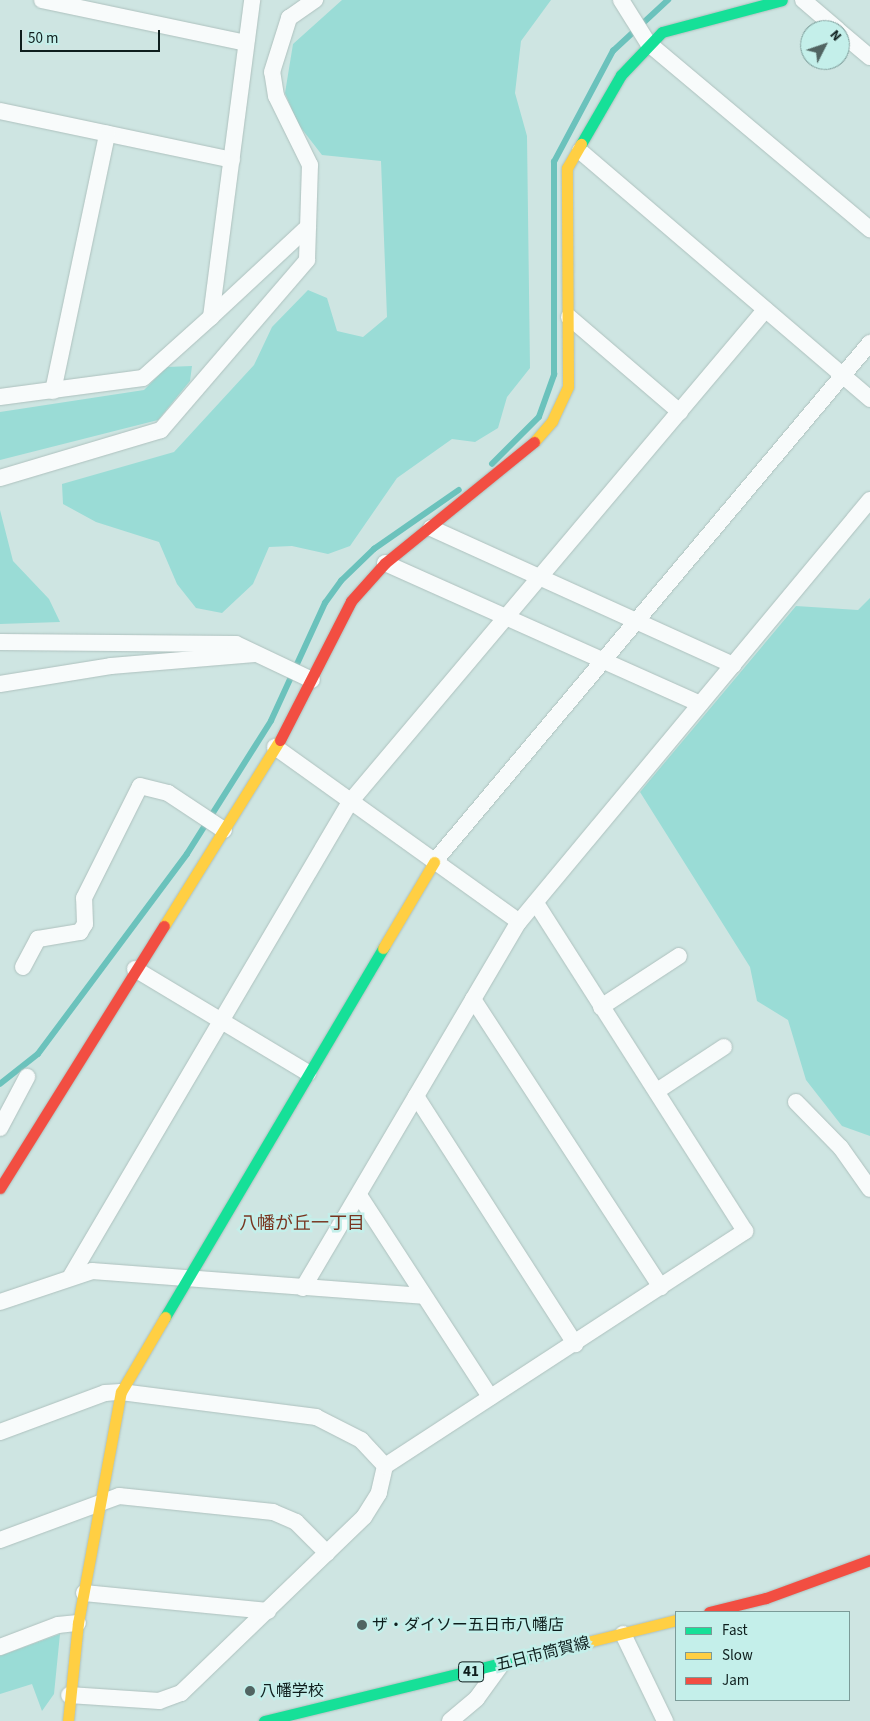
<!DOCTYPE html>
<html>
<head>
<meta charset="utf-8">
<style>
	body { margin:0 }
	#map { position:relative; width:870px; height:1721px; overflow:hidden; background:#cee5e2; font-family:"Source Sans 3","Noto Sans JP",sans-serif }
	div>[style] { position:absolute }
	.green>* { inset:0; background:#9adcd6 }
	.stream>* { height:5.5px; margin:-2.75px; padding:0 2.75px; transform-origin:2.75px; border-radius:2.75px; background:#6bc2bc }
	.roads { filter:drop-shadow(0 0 1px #aec1be) drop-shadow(0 0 1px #aec1be) }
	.street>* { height:16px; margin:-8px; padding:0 8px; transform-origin:8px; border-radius:8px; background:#f8fbfb }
	.fast>* { height:11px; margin:-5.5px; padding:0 5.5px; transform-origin:5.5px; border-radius:5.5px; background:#16e098 }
	.slow>* { height:11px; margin:-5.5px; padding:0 5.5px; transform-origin:5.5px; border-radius:5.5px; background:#ffcf43 }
	.jam>* { height:11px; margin:-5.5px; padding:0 5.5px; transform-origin:5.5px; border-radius:5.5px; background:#f24e42 }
	.dots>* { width:14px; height:14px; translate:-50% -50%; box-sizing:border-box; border:2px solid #c4efea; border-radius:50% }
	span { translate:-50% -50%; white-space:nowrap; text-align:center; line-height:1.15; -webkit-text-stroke:5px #c4efea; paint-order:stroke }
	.shield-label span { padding:1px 4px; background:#c4efea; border:1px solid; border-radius:4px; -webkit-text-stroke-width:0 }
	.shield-label { font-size:15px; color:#0e1e1d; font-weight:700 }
	.poi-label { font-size:16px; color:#0e1e1d }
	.left { translate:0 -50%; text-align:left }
	.street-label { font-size:16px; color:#0e1e1d }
	.neighbourhood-label { font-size:18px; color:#783520 }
	.legend { position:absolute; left:675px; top:1611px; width:175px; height:90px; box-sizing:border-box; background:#c4efea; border:1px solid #7b9b98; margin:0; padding:6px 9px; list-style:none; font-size:15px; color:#0e1e1d }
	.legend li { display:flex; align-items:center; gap:10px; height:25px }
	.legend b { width:25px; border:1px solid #7b9b98 }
	.north { position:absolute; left:800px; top:20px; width:50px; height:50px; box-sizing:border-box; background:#c4efea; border:1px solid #7b9b98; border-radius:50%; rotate:49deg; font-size:14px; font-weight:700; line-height:20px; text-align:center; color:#0e1e1d }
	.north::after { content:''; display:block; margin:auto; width:18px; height:22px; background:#516462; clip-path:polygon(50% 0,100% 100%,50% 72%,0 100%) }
	.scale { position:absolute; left:20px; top:30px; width:140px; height:22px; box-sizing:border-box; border:2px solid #0e1e1d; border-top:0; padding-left:6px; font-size:15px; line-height:18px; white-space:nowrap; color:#0e1e1d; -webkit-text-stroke:4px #c4efea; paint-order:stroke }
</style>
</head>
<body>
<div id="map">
	<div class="green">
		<i style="clip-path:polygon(342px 0,551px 0,521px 41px,515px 93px,527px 136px,530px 368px,507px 397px,498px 428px,475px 442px,452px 439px,397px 478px,350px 546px,328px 554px,292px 546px,269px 547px,253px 584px,222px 613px,196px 608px,177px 584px,159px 542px,96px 522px,63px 504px,62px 484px,174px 452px,254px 365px,272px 327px,308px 290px,327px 298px,337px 331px,363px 337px,387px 317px,381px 161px,322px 155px,298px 124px,285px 93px,293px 44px)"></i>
		<i style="clip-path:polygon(192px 366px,190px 381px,158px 420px,0 460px,0 412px,144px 390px,167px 367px)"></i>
		<i style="clip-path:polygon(0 510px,13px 561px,49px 599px,60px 622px,0 624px)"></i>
		<i style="clip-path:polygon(870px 598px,870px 1136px,842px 1126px,806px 1080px,788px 1020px,757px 1001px,750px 967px,640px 792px,796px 606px,858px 610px)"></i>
		<i style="clip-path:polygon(60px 1634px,54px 1694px,42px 1711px,32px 1684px,0 1694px,0 1656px)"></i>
	</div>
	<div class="stream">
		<i style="left:492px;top:464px;width:66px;rotate:-45deg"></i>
		<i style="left:539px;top:417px;width:45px;rotate:-70.3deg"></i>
		<i style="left:554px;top:375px;width:213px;rotate:-90deg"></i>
		<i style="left:554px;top:162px;width:126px;rotate:-62deg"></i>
		<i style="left:613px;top:51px;width:75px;rotate:-42.8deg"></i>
		<i style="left:0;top:1084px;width:48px;rotate:-38.3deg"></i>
		<i style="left:38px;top:1054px;width:249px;rotate:-53.3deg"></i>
		<i style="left:187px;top:854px;width:157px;rotate:-57.7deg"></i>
		<i style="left:271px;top:721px;width:130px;rotate:-65.4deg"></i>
		<i style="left:325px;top:603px;width:27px;rotate:-54deg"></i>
		<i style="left:341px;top:581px;width:46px;rotate:-44.1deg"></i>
		<i style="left:374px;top:549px;width:103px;rotate:-34.8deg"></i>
	</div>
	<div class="roads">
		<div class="street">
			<i style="left:42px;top:0;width:208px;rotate:11.9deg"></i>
			<i style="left:621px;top:0;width:51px;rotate:57.9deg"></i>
			<i style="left:648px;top:43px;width:290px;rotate:40deg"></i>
			<i style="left:803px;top:0;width:46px;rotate:40.6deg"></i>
			<i style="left:840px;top:32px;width:39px;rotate:40deg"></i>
			<i style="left:0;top:111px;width:237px;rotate:11.9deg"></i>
			<i style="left:580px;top:151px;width:382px;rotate:40.5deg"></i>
			<i style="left:211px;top:317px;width:132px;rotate:-42.9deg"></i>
			<i style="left:569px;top:317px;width:146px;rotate:40.6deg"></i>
			<i style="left:53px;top:391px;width:263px;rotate:-78.1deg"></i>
			<i style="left:0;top:397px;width:144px;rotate:-7.6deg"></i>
			<i style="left:143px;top:378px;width:91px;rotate:-41.9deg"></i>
			<i style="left:211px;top:317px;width:320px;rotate:-82.6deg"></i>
			<i style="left:0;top:478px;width:168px;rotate:-16.6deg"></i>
			<i style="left:161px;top:430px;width:224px;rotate:-49.3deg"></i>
			<i style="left:307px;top:260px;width:95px;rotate:-88.2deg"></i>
			<i style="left:310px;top:165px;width:77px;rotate:-116.2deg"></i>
			<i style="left:276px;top:96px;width:24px;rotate:-99deg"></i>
			<i style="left:272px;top:72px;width:57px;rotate:-72.5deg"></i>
			<i style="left:289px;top:18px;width:32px;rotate:-35deg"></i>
			<i style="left:431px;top:528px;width:332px;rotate:24.4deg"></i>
			<i style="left:385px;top:563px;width:345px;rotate:24.1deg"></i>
			<i style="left:0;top:642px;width:236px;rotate:0.5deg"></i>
			<i style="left:236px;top:644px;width:84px;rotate:25.3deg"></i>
			<i style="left:0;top:684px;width:112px;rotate:-9.2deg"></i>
			<i style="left:111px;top:666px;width:144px;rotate:-4.8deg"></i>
			<i style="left:275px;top:747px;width:300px;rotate:35.6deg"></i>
			<i style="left:434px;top:862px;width:678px;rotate:-49.97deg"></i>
			<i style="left:23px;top:967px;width:32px;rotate:-62deg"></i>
			<i style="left:38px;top:939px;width:43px;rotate:-9.5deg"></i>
			<i style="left:80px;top:932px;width:9px;rotate:-58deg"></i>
			<i style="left:85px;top:924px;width:26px;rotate:-92deg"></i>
			<i style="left:84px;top:898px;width:125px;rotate:-63.4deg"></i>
			<i style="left:140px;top:786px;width:29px;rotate:14deg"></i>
			<i style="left:168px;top:793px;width:67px;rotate:33.5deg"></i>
			<i style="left:135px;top:969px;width:202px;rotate:31deg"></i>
			<i style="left:473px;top:999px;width:344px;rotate:56.9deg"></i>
			<i style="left:601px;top:1007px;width:93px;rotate:-33.2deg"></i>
			<i style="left:657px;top:1091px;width:80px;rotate:-33.3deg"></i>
			<i style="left:416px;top:1096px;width:295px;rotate:57.3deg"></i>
			<i style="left:796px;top:1102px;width:64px;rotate:45.6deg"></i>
			<i style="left:841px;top:1148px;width:50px;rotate:54.7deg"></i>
			<i style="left:0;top:1128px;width:58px;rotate:-62.1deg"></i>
			<i style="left:359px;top:1195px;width:241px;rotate:57deg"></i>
			<i style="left:71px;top:1276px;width:550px;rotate:-59.52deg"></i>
			<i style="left:350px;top:802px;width:644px;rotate:-49.85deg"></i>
			<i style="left:303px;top:1288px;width:425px;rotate:-59.5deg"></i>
			<i style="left:519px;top:922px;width:549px;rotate:-50.25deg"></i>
			<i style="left:0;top:1302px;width:97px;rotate:-18.6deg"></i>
			<i style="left:92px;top:1271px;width:332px;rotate:4.3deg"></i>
			<i style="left:0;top:1432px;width:112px;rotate:-20.4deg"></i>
			<i style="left:105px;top:1393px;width:16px;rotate:-4deg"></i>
			<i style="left:121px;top:1392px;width:197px;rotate:7.3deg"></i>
			<i style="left:316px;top:1417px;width:51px;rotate:27.1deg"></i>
			<i style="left:361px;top:1440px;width:35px;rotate:47deg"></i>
			<i style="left:385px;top:1466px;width:28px;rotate:103deg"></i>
			<i style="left:379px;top:1493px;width:28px;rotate:122deg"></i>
			<i style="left:364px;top:1517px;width:254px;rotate:136.1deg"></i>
			<i style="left:181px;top:1693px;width:23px;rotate:160deg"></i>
			<i style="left:159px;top:1701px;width:90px;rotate:-176.2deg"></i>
			<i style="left:385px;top:1466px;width:430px;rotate:-33.1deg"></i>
			<i style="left:745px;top:1231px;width:389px;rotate:-122.5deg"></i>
			<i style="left:0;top:1540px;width:127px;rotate:-20.3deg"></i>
			<i style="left:119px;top:1496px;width:155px;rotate:5.9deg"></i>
			<i style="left:273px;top:1512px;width:25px;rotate:23deg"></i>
			<i style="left:296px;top:1522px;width:44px;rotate:45deg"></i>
			<i style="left:84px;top:1593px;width:185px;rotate:5.6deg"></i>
			<i style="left:623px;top:1634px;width:97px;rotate:64.2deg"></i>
			<i style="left:0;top:1647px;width:62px;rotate:-20.8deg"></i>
			<i style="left:58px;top:1625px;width:20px;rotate:-6deg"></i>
			<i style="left:450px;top:1721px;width:35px;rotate:-40deg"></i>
			<i style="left:477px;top:1698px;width:41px;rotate:-54deg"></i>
		</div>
		<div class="fast">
			<i style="left:581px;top:144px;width:80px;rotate:-59.9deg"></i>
			<i style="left:621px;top:75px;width:59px;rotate:-46.4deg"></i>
			<i style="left:662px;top:32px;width:124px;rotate:-14.9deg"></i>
			<i style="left:165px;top:1317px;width:429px;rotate:-59.4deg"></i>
			<i style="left:264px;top:1721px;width:279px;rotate:-13.7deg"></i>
		</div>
		<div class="slow">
			<i style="left:534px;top:442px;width:28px;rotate:-49deg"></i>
			<i style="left:552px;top:421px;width:38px;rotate:-65deg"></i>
			<i style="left:568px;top:386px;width:218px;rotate:-90.3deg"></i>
			<i style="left:567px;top:168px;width:28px;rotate:-60deg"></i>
			<i style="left:164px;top:926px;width:219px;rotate:-58.1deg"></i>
			<i style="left:383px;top:948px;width:100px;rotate:-59.3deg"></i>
			<i style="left:535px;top:1655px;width:145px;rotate:-13.9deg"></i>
			<i style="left:68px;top:1721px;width:99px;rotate:-84.2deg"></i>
			<i style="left:78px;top:1623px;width:235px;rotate:-79.5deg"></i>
			<i style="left:121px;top:1392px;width:87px;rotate:-59.6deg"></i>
		</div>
		<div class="jam">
			<i style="left:280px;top:740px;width:156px;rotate:-62.9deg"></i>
			<i style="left:351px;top:601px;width:51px;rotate:-48.2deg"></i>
			<i style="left:385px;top:563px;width:192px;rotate:-39.1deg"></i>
			<i style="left:0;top:1188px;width:309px;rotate:-58deg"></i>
			<i style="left:709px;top:1612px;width:59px;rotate:-13.8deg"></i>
			<i style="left:766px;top:1598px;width:111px;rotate:-20.1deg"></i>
		</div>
	</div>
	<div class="dots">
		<i style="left:362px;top:1625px;background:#516462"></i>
		<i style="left:250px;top:1691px;background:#516462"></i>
	</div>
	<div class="shield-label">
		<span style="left:471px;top:1672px">41</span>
	</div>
	<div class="poi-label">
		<span class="left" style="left:372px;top:1625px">ザ・ダイソー五日市八幡店</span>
		<span class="left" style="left:260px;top:1691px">八幡学校</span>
	</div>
	<div class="street-label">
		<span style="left:543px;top:1654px;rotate:-14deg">五日市筒賀線</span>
	</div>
	<div class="neighbourhood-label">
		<span style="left:302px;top:1224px">八幡が丘一丁目</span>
	</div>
	<ul class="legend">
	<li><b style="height:6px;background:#16e098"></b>Fast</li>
	<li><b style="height:6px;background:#ffcf43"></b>Slow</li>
	<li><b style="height:6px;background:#f24e42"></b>Jam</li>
	</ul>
	<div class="north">N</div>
	<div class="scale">50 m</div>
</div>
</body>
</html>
